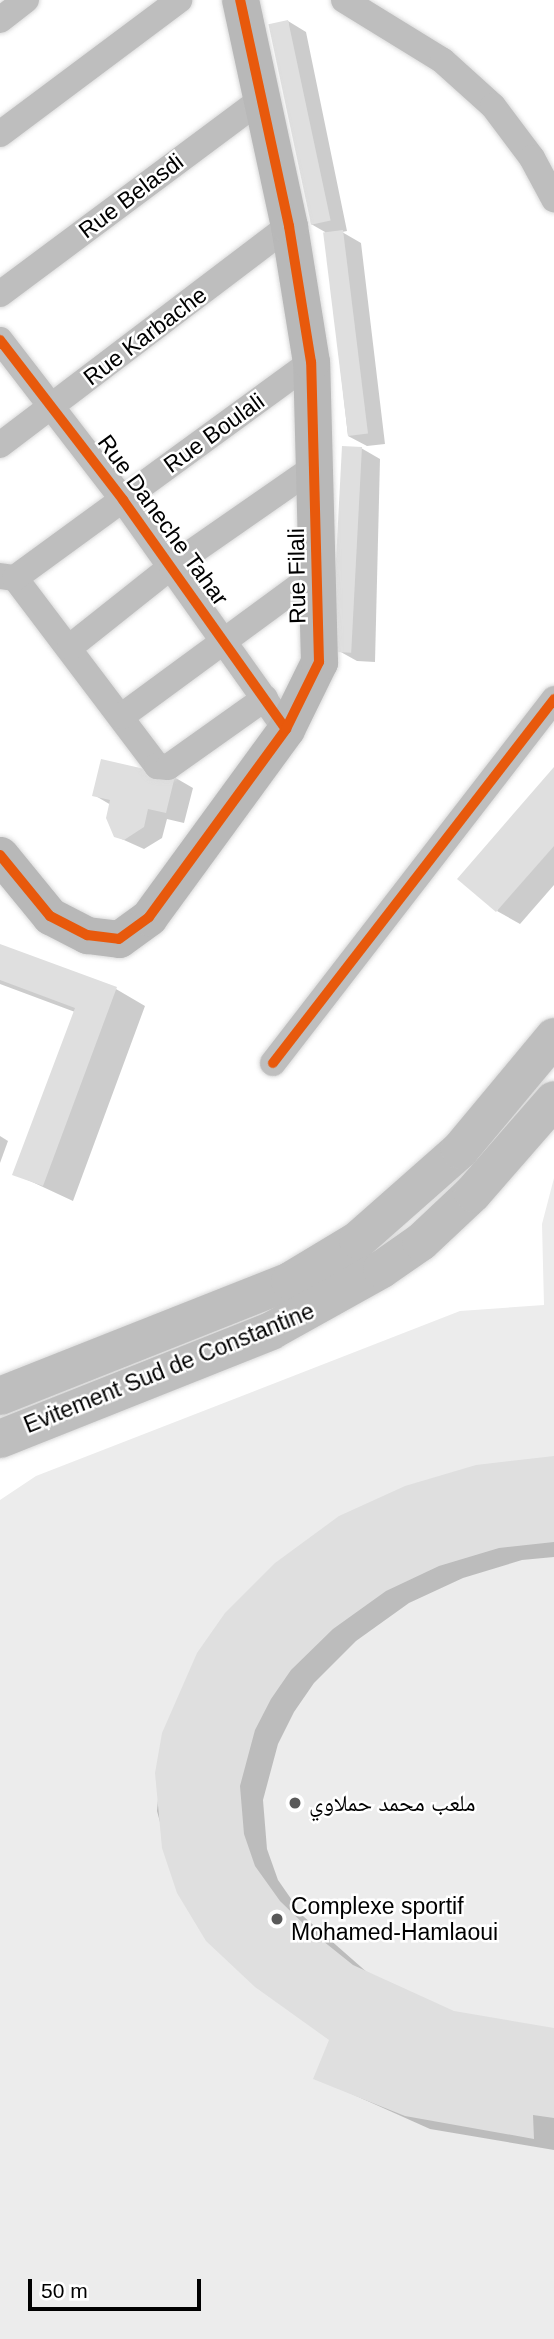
<!DOCTYPE html>
<html>
<head>
<meta charset="utf-8">
<style>
	body { margin:0 }
	#map { position:relative; width:554px; height:2339px; overflow:hidden; background:#fff; font-family:Helvetica,"Noto Naskh Arabic",sans-serif }
	div>[style] { position:absolute }
	.green>* { inset:0; background:#ececec }
	.shadow>* { inset:0; background:#0003 }
	.building>* { inset:0; background:#dfdfdf; transform-origin:0 0 }
	.roads { filter:drop-shadow(0 0 2px #dbdbdb) drop-shadow(0 0 2px #dbdbdb) }
	.street>* { height:26px; margin:-13px; padding:0 13px; transform-origin:13px; border-radius:13px; background:#bebebe }
	.secondary>* { height:37px; margin:-18.5px; padding:0 18.5px; transform-origin:18.5px; border-radius:18.5px; background:#b8b8b8 }
	.highway>* { height:38px; margin:-19px; padding:0 19px; transform-origin:19px; border-radius:19px; background:#bebebe }
	.cycleway>* { height:10px; margin:-5px; padding:0 5px; transform-origin:5px; border-radius:5px; background:#e8590c }
	.dots>* { width:19px; height:19px; translate:-50% -50%; box-sizing:border-box; border:4px solid #fff; border-radius:50% }
	span { translate:-50% -50%; white-space:nowrap; text-align:center; line-height:1.15; -webkit-text-stroke:5px #fff; paint-order:stroke }
	.street-label { font-size:23px; color:#000 }
	.poi-label { font-size:23px; color:#000 }
	.left { translate:0 -50%; text-align:left }
	.scale { position:absolute; left:28px; top:2279px; width:173px; height:32px; box-sizing:border-box; border:4px solid #000; border-top:0; padding-left:9px; font-size:21px; line-height:24px; white-space:nowrap; color:#000; -webkit-text-stroke:5px #fff; paint-order:stroke }
</style>
</head>
<body>
<div id="map">
	<div class="green">
		<i style="clip-path:polygon(554px 1178px,554px 2339px,0 2339px,0 1500px,36px 1476px,460px 1311px,544px 1305px,542px 1224px)"></i>
	</div>
	<div class="shadow">
		<i style="clip-path:polygon(288px 21px,306px 32px,347px 231px,342px 232px,361px 243px,385px 444px,367px 446px,348px 436px,325px 232px,311px 224px)"></i>
		<i style="clip-path:polygon(361px 448px,380px 459px,375px 662px,357px 661px,339px 651px)"></i>
		<i style="clip-path:polygon(554px 770px,554px 885px,520px 924px,497px 911px)"></i>
		<i style="clip-path:polygon(174px 777px,193px 788px,184px 823px,167px 819px,162px 838px,144px 849px,115px 836px,111px 805px,94px 795px)"></i>
		<i style="clip-path:polygon(0 946px,116px 989px,145px 1006px,73px 1201px,15px 1174px,75px 1012px,0 984px)"></i>
		<i style="clip-path:polygon(0 1136px,8px 1141px,0 1163px)"></i>
		<i style="clip-path:polygon(554px 1458px,554px 1557px,522px 1560px,463px 1578px,409px 1603px,356px 1641px,314px 1683px,294px 1712px,278px 1744px,263px 1800px,267px 1849px,278px 1880px,303px 1916px,369px 1974px,454px 2013px,554px 2029px,554px 2150px,430px 2129px,316px 2078px,331px 2040px,179px 1892px,157px 1811px,164px 1733px)"></i>
	</div>
	<div class="building">
		<i style="left:288px;top:20px;width:205px;height:20px;rotate:78deg"></i>
		<i style="left:343px;top:230px;width:205px;height:20px;rotate:83deg"></i>
		<i style="left:342px;top:446px;width:20px;height:206px;rotate:3deg"></i>
		<i style="clip-path:polygon(101px 759px,175px 776px,166px 813px,148px 809px,144px 827px,124px 840px,114px 837px,106px 818px,110px 800px,92px 796px)"></i>
		<i style="clip-path:polygon(554px 767px,554px 846px,496px 912px,457px 879px)"></i>
		<i style="clip-path:polygon(0 944px,117px 987px,43px 1186px,12px 1175px,75px 1008px,0 980px)"></i>
		<i style="clip-path:polygon(554px 1456px,554px 1542px,499px 1548px,439px 1566px,386px 1591px,333px 1629px,291px 1670px,271px 1699px,255px 1730px,240px 1786px,244px 1834px,255px 1866px,280px 1901px,313px 1933px,353px 1965px,454px 2011px,554px 2028px,554px 2118px,533px 2115px,534px 2139px,405px 2116px,313px 2079px,329px 2040px,255px 1987px,206px 1941px,177px 1893px,162px 1848px,155px 1773px,162px 1733px,197px 1653px,225px 1613px,275px 1563px,339px 1516px,405px 1486px,476px 1465px)"></i>
	</div>
	<div class="roads">
		<div class="street">
			<i style="left:344px;top:0;width:116px;rotate:31.6deg"></i>
			<i style="left:443px;top:61px;width:67px;rotate:42deg"></i>
			<i style="left:493px;top:106px;width:65px;rotate:53.1deg"></i>
			<i style="left:532px;top:158px;width:47px;rotate:61.8deg"></i>
			<i style="left:0;top:20px;width:33px;rotate:-38deg"></i>
			<i style="left:0;top:134px;width:224px;rotate:-36.8deg"></i>
			<i style="left:0;top:294px;width:327px;rotate:-36.7deg"></i>
			<i style="left:0;top:340px;width:202px;rotate:52.4deg"></i>
			<i style="left:123px;top:500px;width:281px;rotate:54.6deg"></i>
			<i style="left:0;top:445px;width:363px;rotate:-37.2deg"></i>
			<i style="left:0;top:576px;width:15px;rotate:8deg"></i>
			<i style="left:15px;top:578px;width:236px;rotate:52.9deg"></i>
			<i style="left:157px;top:766px;width:11px;rotate:5deg"></i>
			<i style="left:168px;top:767px;width:119px;rotate:-35.4deg"></i>
			<i style="left:15px;top:578px;width:366px;rotate:-36.1deg"></i>
			<i style="left:70px;top:647px;width:130px;rotate:-38.5deg"></i>
			<i style="left:172px;top:566px;width:175px;rotate:-34.8deg"></i>
			<i style="left:122px;top:716px;width:242px;rotate:-36.3deg"></i>
			<i style="left:273px;top:1063px;width:460px;rotate:-52.3deg"></i>
		</div>
		<div class="secondary">
			<i style="left:0;top:855px;width:79px;rotate:50.7deg"></i>
			<i style="left:50px;top:916px;width:42px;rotate:27.2deg"></i>
			<i style="left:87px;top:935px;width:32px;rotate:7deg"></i>
			<i style="left:119px;top:939px;width:37px;rotate:-36deg"></i>
			<i style="left:149px;top:917px;width:233px;rotate:-53.9deg"></i>
			<i style="left:286px;top:729px;width:75px;rotate:-63.8deg"></i>
			<i style="left:319px;top:662px;width:300px;rotate:-91.5deg"></i>
			<i style="left:311px;top:362px;width:138px;rotate:-99.2deg"></i>
			<i style="left:289px;top:226px;width:231px;rotate:-102.2deg"></i>
		</div>
		<div class="highway">
			<i style="left:0;top:1396px;width:312px;rotate:-21.6deg"></i>
			<i style="left:290px;top:1281px;width:79px;rotate:-31.1deg"></i>
			<i style="left:358px;top:1240px;width:136px;rotate:-41.4deg"></i>
			<i style="left:460px;top:1150px;width:147px;rotate:-50.2deg"></i>
			<i style="left:0;top:1439px;width:292px;rotate:-21.7deg"></i>
			<i style="left:271px;top:1331px;width:127px;rotate:-29.2deg"></i>
			<i style="left:382px;top:1269px;width:47px;rotate:-34.7deg"></i>
			<i style="left:421px;top:1242px;width:71px;rotate:-43.3deg"></i>
			<i style="left:473px;top:1193px;width:123px;rotate:-48.9deg"></i>
		</div>
	</div>
	<div class="cycleway">
		<i style="left:0;top:340px;width:202px;rotate:52.4deg"></i>
		<i style="left:123px;top:500px;width:281px;rotate:54.6deg"></i>
		<i style="left:0;top:855px;width:79px;rotate:50.7deg"></i>
		<i style="left:50px;top:916px;width:42px;rotate:27.2deg"></i>
		<i style="left:87px;top:935px;width:32px;rotate:7deg"></i>
		<i style="left:119px;top:939px;width:37px;rotate:-36deg"></i>
		<i style="left:149px;top:917px;width:233px;rotate:-53.9deg"></i>
		<i style="left:286px;top:729px;width:75px;rotate:-63.8deg"></i>
		<i style="left:319px;top:662px;width:300px;rotate:-91.5deg"></i>
		<i style="left:311px;top:362px;width:138px;rotate:-99.2deg"></i>
		<i style="left:289px;top:226px;width:231px;rotate:-102.2deg"></i>
		<i style="left:273px;top:1063px;width:460px;rotate:-52.3deg"></i>
	</div>
	<div class="dots">
		<i style="left:295px;top:1803px;background:#595959"></i>
		<i style="left:277px;top:1919px;background:#595959"></i>
	</div>
	<div class="street-label">
		<span style="left:131px;top:196px;rotate:-37deg">Rue Belasdi</span>
		<span style="left:145px;top:336px;rotate:-37deg">Rue Karbache</span>
		<span style="left:214px;top:433px;rotate:-36deg">Rue Boulali</span>
		<span style="left:163px;top:520px;rotate:54deg">Rue Daneche Tahar</span>
		<span style="left:297px;top:576px;rotate:-91deg">Rue Filali</span>
		<span style="left:169px;top:1368px;rotate:-22deg">Evitement Sud de Constantine</span>
	</div>
	<div class="poi-label">
		<span class="left" style="left:309px;top:1803px">ملعب محمد حملاوي</span>
		<span class="left" style="left:291px;top:1919px">Complexe sportif<br>Mohamed-Hamlaoui</span>
	</div>
	<div class="scale">50 m</div>
</div>
</body>
</html>
